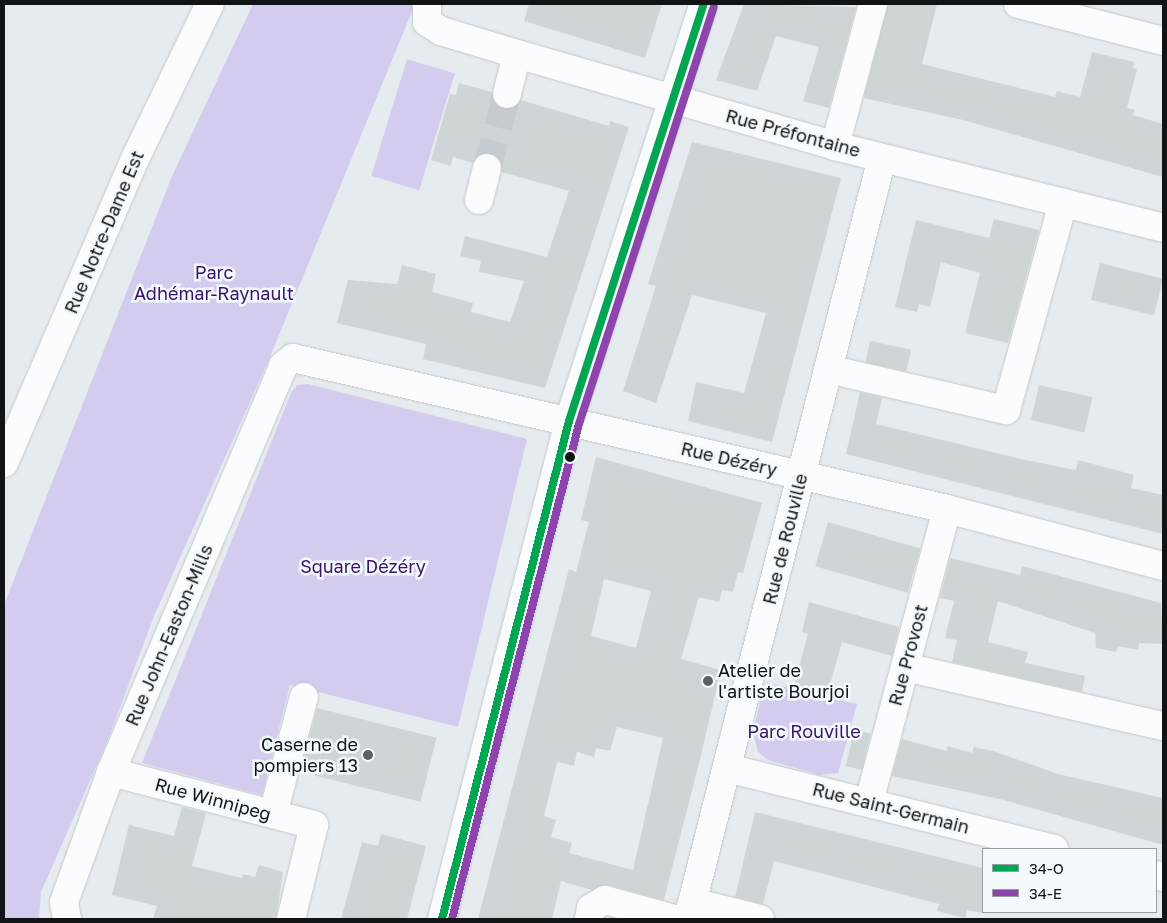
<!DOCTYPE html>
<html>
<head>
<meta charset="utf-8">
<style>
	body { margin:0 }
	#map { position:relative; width:1167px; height:923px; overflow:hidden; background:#e6ebf0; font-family:"Golos Text",sans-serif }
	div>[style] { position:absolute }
	.green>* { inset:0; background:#d3ccef; transform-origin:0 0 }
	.building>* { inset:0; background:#cfd4d7; transform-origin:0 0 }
	.minor-tunnel>* { height:28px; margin-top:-14px; transform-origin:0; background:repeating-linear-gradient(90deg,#c6cbcf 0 28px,transparent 0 42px) }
	.roads { filter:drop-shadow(0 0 1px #c3c7ca) drop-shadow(0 0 1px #c3c7ca) }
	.minor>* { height:28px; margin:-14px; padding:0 14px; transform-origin:14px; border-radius:14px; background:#fbfcfd }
	.major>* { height:28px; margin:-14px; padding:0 14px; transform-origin:14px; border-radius:14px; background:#fbfcfd }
	.bus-1>* { height:8px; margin:-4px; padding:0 4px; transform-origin:4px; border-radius:4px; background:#00a651 }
	.bus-2>* { height:8px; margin:-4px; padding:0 4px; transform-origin:4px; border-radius:4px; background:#8e44ad }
	.dots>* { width:14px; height:14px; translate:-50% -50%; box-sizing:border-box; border:2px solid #f3f9fd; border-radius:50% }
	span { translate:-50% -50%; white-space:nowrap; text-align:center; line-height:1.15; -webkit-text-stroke:5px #f3f9fd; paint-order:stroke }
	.street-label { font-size:18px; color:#101416 }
	.park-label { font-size:18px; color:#3a136a }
	.poi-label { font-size:18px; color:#101416 }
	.left { translate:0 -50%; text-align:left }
	.right { translate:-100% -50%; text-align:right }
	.frame { position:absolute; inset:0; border:5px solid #101416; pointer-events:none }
	.legend { position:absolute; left:982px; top:848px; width:175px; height:65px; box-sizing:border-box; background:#f3f9fd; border:1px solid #989da1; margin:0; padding:6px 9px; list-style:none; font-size:15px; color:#101416 }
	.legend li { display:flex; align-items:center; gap:10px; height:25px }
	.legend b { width:25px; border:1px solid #989da1 }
</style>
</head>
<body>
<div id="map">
	<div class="green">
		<i style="clip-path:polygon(253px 4px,415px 4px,270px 357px,154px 616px,107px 742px,41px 892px,39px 919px,4px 919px,4px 605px,172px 176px)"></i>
		<i style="left:407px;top:59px;width:50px;height:122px;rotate:17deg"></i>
		<i style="clip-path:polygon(308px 384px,527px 439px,458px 727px,290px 685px,262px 795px,142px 763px,291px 393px,297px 385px)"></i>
		<i style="clip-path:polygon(765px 682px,857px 704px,838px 773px,820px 775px,768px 760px,758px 752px,753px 733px)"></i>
	</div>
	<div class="building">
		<i style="clip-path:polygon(529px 4px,662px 4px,645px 58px,524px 21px)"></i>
		<i style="clip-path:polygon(744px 4px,856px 7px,829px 108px,803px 101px,819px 47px,776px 36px,757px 91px,716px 80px)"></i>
		<i style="clip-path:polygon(888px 4px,937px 4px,922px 64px,1055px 97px,1057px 91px,1080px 97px,1092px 52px,1134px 62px,1133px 68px,1137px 69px,1127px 108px,1135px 110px,1133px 115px,1163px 124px,1163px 177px,963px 120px,864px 98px)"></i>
		<i style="clip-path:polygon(459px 83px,492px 92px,496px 105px,503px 109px,512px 109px,521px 100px,609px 126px,610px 121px,629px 127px,545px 388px,423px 359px,426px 344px,337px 323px,348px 280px,397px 284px,402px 265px,436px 274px,432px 292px,473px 303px,471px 312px,510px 322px,524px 281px,479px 272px,481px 261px,460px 256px,465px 236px,547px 257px,569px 191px,502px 172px,498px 157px,490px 153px,482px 153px,473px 163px,453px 157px,451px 166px,431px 160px,450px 94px,456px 95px)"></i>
		<i style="clip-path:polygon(692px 142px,841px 178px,772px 442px,688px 421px,696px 382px,744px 393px,766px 313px,692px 295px,656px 403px,623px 391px,656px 286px,648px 284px)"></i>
		<i style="clip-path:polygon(994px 219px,1039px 230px,1008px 343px,965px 333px,980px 273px,941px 262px,930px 307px,919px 304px,917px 312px,895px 307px,916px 220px,989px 238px)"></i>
		<i style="left:1100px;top:263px;width:65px;height:38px;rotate:14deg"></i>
		<i style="left:870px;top:341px;width:42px;height:22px;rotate:12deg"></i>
		<i style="left:1039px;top:385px;width:55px;height:36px;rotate:13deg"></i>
		<i style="clip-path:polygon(860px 392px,882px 398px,876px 424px,1025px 460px,1076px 470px,1078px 460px,1134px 475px,1131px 488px,1163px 495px,1163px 534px,846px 454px)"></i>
		<i style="clip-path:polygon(evenodd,596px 457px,762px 503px,743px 573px,738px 572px,733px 592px,722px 590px,719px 602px,699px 597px,681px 659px,721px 670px,701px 755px,664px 900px,609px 885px,592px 890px,561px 881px,552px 919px,478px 919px,569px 569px,576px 572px,589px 522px,581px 520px,596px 457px,604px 579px,651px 591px,636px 648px,591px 636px,604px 579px,596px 457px,617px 727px,663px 738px,633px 870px,569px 853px,572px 843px,551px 837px,556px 820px,544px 816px,557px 762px,574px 766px,577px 752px,594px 757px,596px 748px,610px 751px,617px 727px)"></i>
		<i style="left:828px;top:522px;width:96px;height:46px;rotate:16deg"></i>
		<i style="clip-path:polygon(950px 558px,1020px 575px,1022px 566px,1161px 603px,1163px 644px,1139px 643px,1138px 650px,1118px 646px,1116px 652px,1096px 648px,1095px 633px,998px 601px,988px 642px,1028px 652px,1025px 663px,1085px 676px,1082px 692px,952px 662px,957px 640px,945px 638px,954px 601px,940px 598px)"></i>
		<i style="clip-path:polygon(809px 602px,899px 627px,892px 656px,842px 642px,827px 695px,794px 686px,808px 634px,802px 632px)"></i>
		<i style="left:317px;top:708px;width:123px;height:66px;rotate:14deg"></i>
		<i style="left:854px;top:730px;width:17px;height:37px;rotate:13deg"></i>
		<i style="clip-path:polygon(902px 739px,946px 751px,948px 746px,972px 753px,974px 747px,993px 751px,1058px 774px,1163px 798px,1163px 845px,1004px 800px,892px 776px)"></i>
		<i style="clip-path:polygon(182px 807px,206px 813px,192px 866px,242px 878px,243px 874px,255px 877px,259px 865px,283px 872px,276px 919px,153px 919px,157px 906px,112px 895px,129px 825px,174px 836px)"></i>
		<i style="clip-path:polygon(755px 812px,983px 868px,983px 913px,967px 910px,965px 918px,937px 911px,939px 904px,774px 861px,763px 904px,735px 897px)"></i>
		<i style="clip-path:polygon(381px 834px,426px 846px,407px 919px,341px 919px,362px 842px,378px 846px)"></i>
	</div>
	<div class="minor-tunnel">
		<i style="left:487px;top:168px;width:77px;rotate:-74.9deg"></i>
	</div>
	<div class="roads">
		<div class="minor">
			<i style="left:427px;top:4px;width:18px;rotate:90deg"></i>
			<i style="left:427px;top:22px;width:17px;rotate:33deg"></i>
			<i style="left:441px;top:31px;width:79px;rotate:16.8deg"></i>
			<i style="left:517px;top:54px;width:331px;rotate:16.1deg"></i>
			<i style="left:835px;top:146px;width:338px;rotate:14deg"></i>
			<i style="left:1018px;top:4px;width:150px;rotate:14.3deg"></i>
			<i style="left:507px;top:94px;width:41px;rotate:-76deg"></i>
			<i style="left:835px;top:146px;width:147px;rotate:-75deg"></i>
			<i style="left:479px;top:200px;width:33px;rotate:-76deg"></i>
			<i style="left:828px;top:369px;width:183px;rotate:13deg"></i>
			<i style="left:1006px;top:410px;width:215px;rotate:-74.6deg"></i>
			<i style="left:905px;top:667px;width:265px;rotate:12.9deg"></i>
			<i style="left:727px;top:768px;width:337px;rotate:13.9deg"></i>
			<i style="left:111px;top:772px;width:210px;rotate:14.6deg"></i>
			<i style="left:314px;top:825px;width:97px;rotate:103.7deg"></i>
			<i style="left:869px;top:802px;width:303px;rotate:-75.1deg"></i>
			<i style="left:273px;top:814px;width:121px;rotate:-75.2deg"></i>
			<i style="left:1156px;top:875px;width:7px;rotate:16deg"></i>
			<i style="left:692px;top:902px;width:70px;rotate:14deg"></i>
			<i style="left:67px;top:919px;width:17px;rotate:-100deg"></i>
			<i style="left:64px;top:902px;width:138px;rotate:-70.1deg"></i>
			<i style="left:111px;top:772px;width:441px;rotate:-67deg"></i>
			<i style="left:283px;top:366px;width:13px;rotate:-39deg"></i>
			<i style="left:293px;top:358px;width:671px;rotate:13deg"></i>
			<i style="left:947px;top:509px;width:223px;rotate:14.8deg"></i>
			<i style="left:442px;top:919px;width:514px;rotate:-75.69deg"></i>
			<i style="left:569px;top:421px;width:438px;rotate:-72.1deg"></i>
			<i style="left:589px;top:919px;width:11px;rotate:-80deg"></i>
			<i style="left:591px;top:908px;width:16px;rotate:-30deg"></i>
			<i style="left:605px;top:900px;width:72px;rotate:15.4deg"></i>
			<i style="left:688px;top:919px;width:785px;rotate:-75.7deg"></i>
		</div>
		<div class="major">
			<i style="left:4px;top:463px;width:329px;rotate:-66.7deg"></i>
			<i style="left:134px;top:161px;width:174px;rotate:-64.2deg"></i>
		</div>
	</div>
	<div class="bus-1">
		<i style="left:442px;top:919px;width:514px;rotate:-75.69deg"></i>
		<i style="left:569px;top:421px;width:438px;rotate:-72.1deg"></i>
	</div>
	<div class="bus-2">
		<i style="left:452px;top:919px;width:511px;rotate:-75.61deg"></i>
		<i style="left:579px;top:424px;width:438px;rotate:-72.1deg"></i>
	</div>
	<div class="dots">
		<i style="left:570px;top:457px;background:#101416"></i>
		<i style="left:708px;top:681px;background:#5b5f62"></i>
		<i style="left:368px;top:755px;background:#5b5f62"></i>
	</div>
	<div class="street-label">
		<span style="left:793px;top:133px;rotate:15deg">Rue Préfontaine</span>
		<span style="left:104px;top:232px;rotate:-67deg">Rue Notre-Dame Est</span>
		<span style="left:729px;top:459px;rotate:13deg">Rue Dézéry</span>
		<span style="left:785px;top:539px;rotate:-76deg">Rue de Rouville</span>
		<span style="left:169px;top:635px;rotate:-67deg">Rue John-Easton-Mills</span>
		<span style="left:908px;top:655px;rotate:-75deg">Rue Provost</span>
		<span style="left:213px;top:799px;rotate:15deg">Rue Winnipeg</span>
		<span style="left:891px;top:808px;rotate:14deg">Rue Saint-Germain</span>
	</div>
	<div class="park-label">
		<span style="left:214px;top:283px">Parc<br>Adhémar-Raynault</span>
		<span style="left:363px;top:566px">Square Dézéry</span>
		<span style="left:804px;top:731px">Parc Rouville</span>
	</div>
	<div class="poi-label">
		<span class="left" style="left:718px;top:681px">Atelier de<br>l'artiste Bourjoi</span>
		<span class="right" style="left:358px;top:755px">Caserne de<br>pompiers 13</span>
	</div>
	<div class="frame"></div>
	<ul class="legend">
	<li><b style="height:6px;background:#00a651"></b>34-O</li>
	<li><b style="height:6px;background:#8e44ad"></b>34-E</li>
	</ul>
</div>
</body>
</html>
